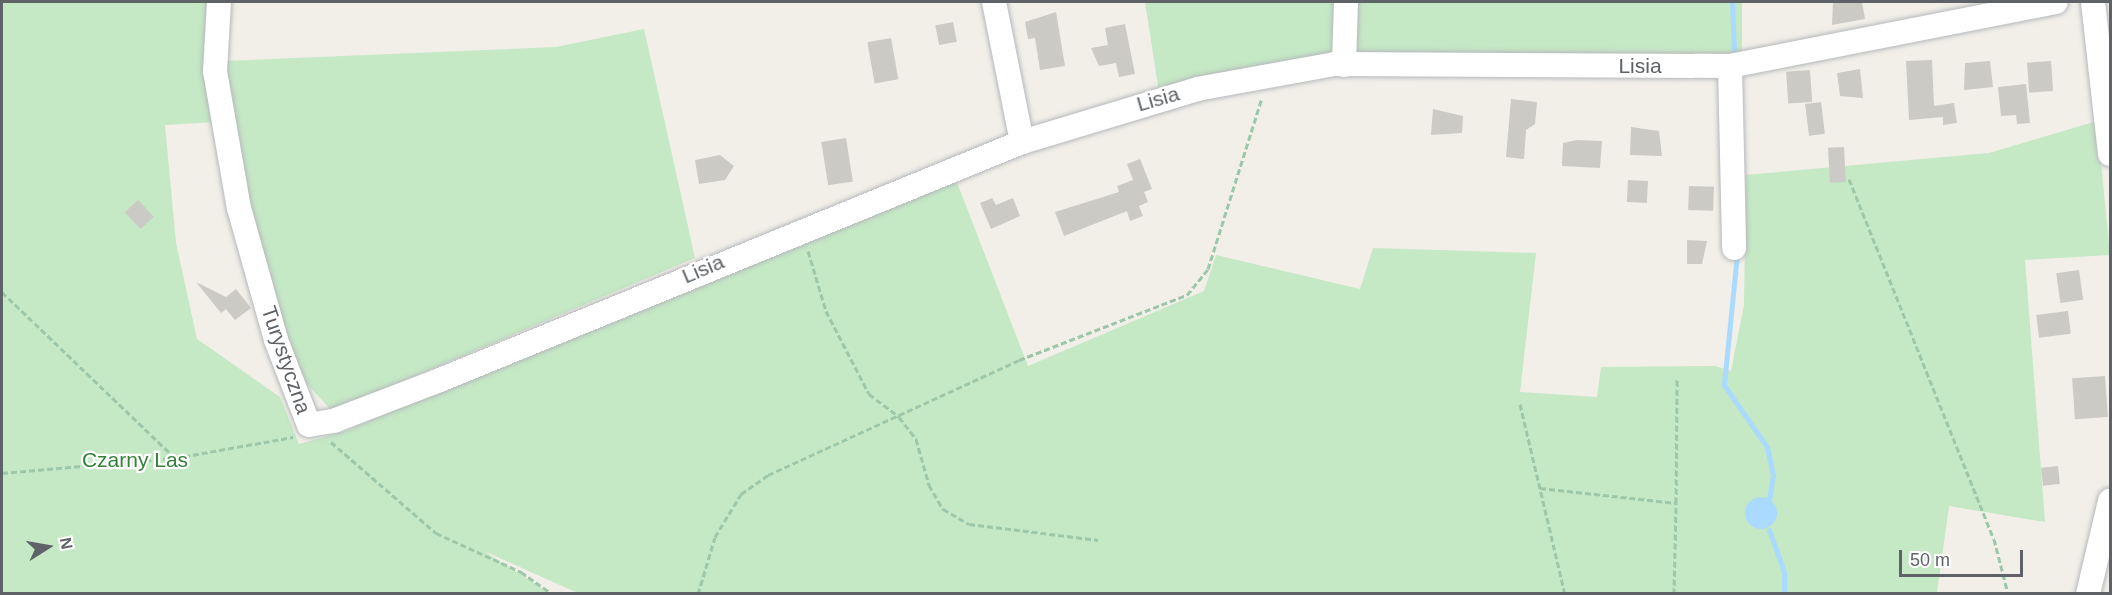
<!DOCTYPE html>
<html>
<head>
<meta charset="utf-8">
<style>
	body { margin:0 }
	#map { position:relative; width:2112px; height:595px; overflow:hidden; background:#f1efe8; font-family:Helvetica,sans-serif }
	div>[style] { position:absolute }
	.green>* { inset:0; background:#c5e8c5; transform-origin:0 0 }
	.water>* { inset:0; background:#aadaff }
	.round { border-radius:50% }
	.stream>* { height:5px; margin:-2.5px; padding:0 2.5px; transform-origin:2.5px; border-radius:2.5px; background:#aadaff }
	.building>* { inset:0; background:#cccac5; transform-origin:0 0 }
	.path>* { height:3px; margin-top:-1.5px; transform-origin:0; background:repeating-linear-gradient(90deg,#9cc7a9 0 6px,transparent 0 9px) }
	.roads { filter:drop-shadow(0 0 2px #b5b8bc) drop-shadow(0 0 2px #b5b8bc) }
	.minor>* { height:24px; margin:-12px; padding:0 12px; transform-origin:12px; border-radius:12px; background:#fff }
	span { translate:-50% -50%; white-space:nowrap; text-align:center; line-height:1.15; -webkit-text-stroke:4.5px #fff; paint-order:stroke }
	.street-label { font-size:21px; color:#5f6368 }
	.park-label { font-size:21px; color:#348238 }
	.frame { position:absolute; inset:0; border:3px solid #5f6368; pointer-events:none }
	.north { position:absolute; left:18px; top:517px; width:60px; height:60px; -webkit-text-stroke:4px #fff; paint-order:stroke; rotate:79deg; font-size:16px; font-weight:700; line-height:24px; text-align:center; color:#5f6368 }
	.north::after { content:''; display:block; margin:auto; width:21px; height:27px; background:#5f6368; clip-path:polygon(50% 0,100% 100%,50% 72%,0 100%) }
	.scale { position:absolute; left:1899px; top:550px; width:124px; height:27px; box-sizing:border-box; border:3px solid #5f6368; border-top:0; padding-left:8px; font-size:18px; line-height:21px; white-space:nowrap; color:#5f6368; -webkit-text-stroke:4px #fff; paint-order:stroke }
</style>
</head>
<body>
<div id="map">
	<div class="green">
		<i style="clip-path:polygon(2px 2px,207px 2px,214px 122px,165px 125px,176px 243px,197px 339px,280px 397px,299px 444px,346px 431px,599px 318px,956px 180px,1028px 366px,1204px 291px,1216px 255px,1360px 289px,1373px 248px,1536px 253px,1520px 392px,1597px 397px,1601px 367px,1715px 366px,1731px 371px,1744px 305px,1746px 175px,1989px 153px,2097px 121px,2110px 255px,2025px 260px,2045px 522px,1949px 506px,1937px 593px,580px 594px,484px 551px,550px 593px,2px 593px)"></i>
		<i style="clip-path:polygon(1145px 2px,1343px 2px,1338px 53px,1159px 92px)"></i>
		<i style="left:1352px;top:2px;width:390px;height:51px"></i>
		<i style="clip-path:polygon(644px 29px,695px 258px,332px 411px,297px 373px,254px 226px,225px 61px,556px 47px)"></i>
	</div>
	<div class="water">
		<i class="round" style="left:1745px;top:497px;width:32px;height:32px"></i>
	</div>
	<div class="stream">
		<i style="left:1732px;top:2px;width:49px;rotate:87.7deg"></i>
		<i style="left:1737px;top:254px;width:132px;rotate:95.7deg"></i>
		<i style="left:1724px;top:385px;width:75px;rotate:55.3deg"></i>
		<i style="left:1767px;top:447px;width:29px;rotate:78deg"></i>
		<i style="left:1773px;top:475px;width:24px;rotate:99deg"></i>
		<i style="left:1769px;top:530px;width:45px;rotate:70.3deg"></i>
		<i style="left:1784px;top:572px;width:22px;rotate:90deg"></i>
	</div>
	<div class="building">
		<i style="clip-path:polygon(1833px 2px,1862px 2px,1865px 19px,1832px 25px)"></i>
		<i style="clip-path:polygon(1056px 12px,1065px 66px,1040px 70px,1035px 38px,1028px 39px,1025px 22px)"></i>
		<i style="left:953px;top:22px;width:20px;height:18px;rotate:79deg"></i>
		<i style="clip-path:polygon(1125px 24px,1135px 74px,1119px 77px,1116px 63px,1099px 66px,1091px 48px,1108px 45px,1105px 28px)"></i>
		<i style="left:891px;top:38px;width:42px;height:24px;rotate:80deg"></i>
		<i style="clip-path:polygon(1932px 60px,1934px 106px,1954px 103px,1957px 123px,1943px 125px,1943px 117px,1909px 120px,1906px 61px)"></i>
		<i style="clip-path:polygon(1990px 61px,1993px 87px,1964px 90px,1965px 63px)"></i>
		<i style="left:2051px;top:61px;width:30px;height:24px;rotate:86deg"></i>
		<i style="clip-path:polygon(1860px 69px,1863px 98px,1840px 96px,1837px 73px)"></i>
		<i style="left:1810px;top:70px;width:32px;height:24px;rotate:86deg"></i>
		<i style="clip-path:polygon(2026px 84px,2030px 123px,2017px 124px,2016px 115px,2001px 116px,1998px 87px)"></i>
		<i style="clip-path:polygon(1511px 99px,1537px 102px,1535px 124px,1526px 130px,1524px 159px,1506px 157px)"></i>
		<i style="left:1821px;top:102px;width:32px;height:16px;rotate:83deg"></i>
		<i style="clip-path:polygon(1433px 109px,1463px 116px,1462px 133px,1431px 135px)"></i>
		<i style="clip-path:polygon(1631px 127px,1659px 131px,1662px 156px,1630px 155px)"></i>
		<i style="left:846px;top:138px;width:44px;height:25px;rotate:81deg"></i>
		<i style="clip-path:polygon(1577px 140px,1602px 141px,1600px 168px,1562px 166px,1563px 143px)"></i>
		<i style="left:1844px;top:147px;width:35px;height:16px;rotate:87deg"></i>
		<i style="clip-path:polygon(720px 155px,734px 166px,725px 180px,699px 184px,695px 160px)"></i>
		<i style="clip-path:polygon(1140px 159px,1152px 189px,1144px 192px,1148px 202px,1139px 206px,1143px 216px,1130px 221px,1127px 211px,1064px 236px,1055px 212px,1119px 192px,1117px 186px,1133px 180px,1127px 164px)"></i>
		<i style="left:1628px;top:180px;width:20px;height:22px;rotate:3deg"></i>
		<i style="left:1689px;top:186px;width:25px;height:24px;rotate:2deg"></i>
		<i style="clip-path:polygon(992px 198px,996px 205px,1013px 198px,1020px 216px,991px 229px,980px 203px)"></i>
		<i style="left:138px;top:200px;width:23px;height:18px;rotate:47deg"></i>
		<i style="clip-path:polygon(1687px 240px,1707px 241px,1702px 264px,1687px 264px)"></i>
		<i style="left:2079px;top:270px;width:30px;height:23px;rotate:82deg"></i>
		<i style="clip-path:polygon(196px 282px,226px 297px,236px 289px,251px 308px,235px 320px,226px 309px,221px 313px)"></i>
		<i style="left:2068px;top:311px;width:23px;height:32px;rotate:83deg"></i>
		<i style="left:2105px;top:376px;width:41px;height:33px;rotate:86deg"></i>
		<i style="left:2058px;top:466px;width:18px;height:17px;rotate:84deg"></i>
	</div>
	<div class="path">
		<i style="left:1849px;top:179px;width:388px;rotate:68.1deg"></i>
		<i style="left:1994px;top:539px;width:57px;rotate:75.7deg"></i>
		<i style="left:808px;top:251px;width:63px;rotate:73.3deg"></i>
		<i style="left:826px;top:311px;width:93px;rotate:62.6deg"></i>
		<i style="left:869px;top:394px;width:38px;rotate:37deg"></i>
		<i style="left:899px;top:417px;width:28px;rotate:52deg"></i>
		<i style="left:916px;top:439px;width:48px;rotate:74.2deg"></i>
		<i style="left:929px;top:485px;width:28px;rotate:60deg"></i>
		<i style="left:943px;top:509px;width:30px;rotate:30deg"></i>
		<i style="left:969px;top:524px;width:130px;rotate:7.1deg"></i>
		<i style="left:2px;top:292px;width:240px;rotate:43.8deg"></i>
		<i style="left:1520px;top:404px;width:195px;rotate:76.7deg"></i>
		<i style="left:331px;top:442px;width:139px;rotate:40.9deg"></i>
		<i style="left:436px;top:533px;width:94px;rotate:24.6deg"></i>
		<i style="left:521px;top:572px;width:39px;rotate:35deg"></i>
		<i style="left:2px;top:473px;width:174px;rotate:-5deg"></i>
		<i style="left:175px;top:458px;width:120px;rotate:-10.1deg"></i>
		<i style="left:1540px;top:488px;width:137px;rotate:6.3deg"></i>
		<i style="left:1676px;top:503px;width:125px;rotate:-89.5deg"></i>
		<i style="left:698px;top:594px;width:59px;rotate:-73.4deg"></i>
		<i style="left:715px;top:537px;width:50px;rotate:-58.8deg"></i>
		<i style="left:741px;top:494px;width:33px;rotate:-35deg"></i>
		<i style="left:768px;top:475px;width:276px;rotate:-24.6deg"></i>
		<i style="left:1019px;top:360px;width:180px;rotate:-21.2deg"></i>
		<i style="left:1187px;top:295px;width:33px;rotate:-51deg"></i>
		<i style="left:1208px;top:269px;width:179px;rotate:-72.5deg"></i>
		<i style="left:1674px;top:594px;width:91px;rotate:-88.7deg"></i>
	</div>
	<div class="roads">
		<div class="minor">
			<i style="left:219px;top:2px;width:69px;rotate:93.3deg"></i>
			<i style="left:215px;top:71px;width:139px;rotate:80.1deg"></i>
			<i style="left:239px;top:208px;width:137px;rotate:74.3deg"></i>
			<i style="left:276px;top:340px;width:91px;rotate:68.8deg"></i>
			<i style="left:309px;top:425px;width:27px;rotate:-10deg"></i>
			<i style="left:336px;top:420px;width:111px;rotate:-21deg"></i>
			<i style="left:440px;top:380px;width:629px;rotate:-22.24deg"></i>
			<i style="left:1022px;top:142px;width:183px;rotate:-16.8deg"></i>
			<i style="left:1197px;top:89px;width:140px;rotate:-10.3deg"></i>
			<i style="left:1335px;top:64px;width:395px;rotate:0.3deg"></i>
			<i style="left:1730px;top:66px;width:332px;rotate:-11.1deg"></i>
			<i style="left:994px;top:2px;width:143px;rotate:78.7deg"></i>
			<i style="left:2093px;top:2px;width:153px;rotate:83.6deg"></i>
			<i style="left:1344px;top:65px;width:63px;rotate:-88.2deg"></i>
			<i style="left:1730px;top:66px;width:182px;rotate:88.7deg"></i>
			<i style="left:2088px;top:594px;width:96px;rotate:-76.7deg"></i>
		</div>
	</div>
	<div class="street-label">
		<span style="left:1640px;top:66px">Lisia</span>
		<span style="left:1158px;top:99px;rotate:-16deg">Lisia</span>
		<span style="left:703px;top:269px;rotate:-23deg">Lisia</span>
		<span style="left:286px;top:360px;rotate:71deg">Turystyczna</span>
	</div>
	<div class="park-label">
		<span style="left:135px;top:460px">Czarny Las</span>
	</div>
	<div class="frame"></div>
	<div class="north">N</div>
	<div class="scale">50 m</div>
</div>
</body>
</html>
